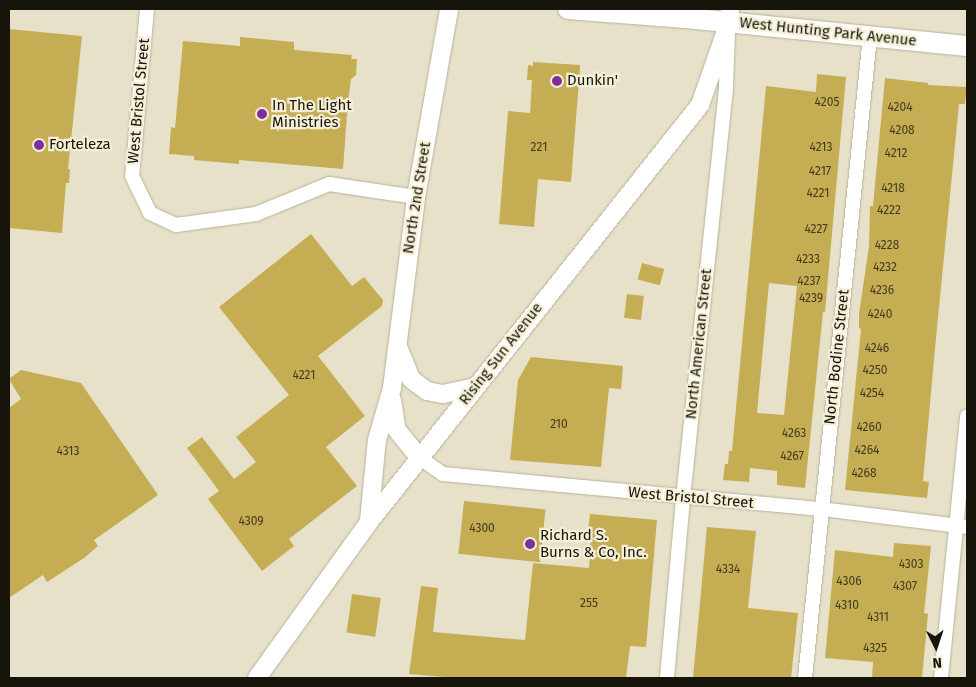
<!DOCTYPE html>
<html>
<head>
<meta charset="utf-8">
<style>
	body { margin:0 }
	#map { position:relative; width:976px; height:687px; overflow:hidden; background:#e8e1ca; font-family:"Fira Sans",sans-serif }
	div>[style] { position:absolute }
	.building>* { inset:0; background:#c5ad54; transform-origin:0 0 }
	.roads { filter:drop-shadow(0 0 1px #b7b19b) drop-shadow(0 0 1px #b7b19b) }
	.minor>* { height:14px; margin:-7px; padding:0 7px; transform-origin:7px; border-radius:7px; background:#fff }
	.tertiary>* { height:18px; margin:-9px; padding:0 9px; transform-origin:9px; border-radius:9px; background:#fff }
	.secondary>* { height:20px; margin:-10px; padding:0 10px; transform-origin:10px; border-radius:10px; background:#fff }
	.dots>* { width:14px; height:14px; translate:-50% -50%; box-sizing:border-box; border:2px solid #f5efd7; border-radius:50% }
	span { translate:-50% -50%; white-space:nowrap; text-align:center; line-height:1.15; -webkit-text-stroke:4.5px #f5efd7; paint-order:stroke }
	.number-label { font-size:12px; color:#423a1e }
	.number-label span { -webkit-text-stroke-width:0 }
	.street-label { font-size:15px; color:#17140c }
	.poi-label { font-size:15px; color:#17140c }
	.left { translate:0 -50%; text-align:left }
	.frame { position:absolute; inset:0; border:10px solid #17140c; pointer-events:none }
	.north { position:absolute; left:911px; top:622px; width:50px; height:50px; -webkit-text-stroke:4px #f5efd7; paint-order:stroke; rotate:176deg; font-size:14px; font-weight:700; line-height:20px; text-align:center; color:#17140c }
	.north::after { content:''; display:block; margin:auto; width:18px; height:22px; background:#17140c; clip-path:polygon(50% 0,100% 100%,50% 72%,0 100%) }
</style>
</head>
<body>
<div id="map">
	<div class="building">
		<i style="clip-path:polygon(9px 29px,82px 36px,68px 169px,70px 169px,69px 183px,66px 183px,62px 233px,9px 228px)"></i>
		<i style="clip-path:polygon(240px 37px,294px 42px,294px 50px,352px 55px,351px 59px,357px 59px,356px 75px,351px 79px,348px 102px,343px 169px,239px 160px,239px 164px,194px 160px,194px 156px,169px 154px,171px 127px,175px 128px,183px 41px,240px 46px)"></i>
		<i style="clip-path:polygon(533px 62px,580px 65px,580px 68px,571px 182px,538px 179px,534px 227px,499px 224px,508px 111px,530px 113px,532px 80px,527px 80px,528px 65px,533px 66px)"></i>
		<i style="clip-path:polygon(evenodd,817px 74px,846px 77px,825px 312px,823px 312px,805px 488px,777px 485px,777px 471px,750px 468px,749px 482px,723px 480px,725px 464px,728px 464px,729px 451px,732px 451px,766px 86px,816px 92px,817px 74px,769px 283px,797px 286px,784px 415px,757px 413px,769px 283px)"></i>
		<i style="clip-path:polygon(885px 78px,928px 83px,928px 85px,967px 87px,965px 104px,959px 104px,936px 338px,923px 481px,929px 482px,927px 498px,845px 490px,861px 329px,859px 328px,859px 314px,869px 246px,870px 206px,873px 206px)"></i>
		<i style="clip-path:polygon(311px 234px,352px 286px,364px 277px,383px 300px,382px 306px,318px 356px,365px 416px,326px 447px,357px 486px,289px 539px,294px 546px,262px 571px,208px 499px,219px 491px,187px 448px,202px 437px,234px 479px,256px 462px,236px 437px,289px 395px,219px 307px)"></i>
		<i style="left:642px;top:263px;width:23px;height:17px;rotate:15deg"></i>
		<i style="left:627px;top:294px;width:17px;height:24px;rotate:7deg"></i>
		<i style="clip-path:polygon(531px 357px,623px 366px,621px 389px,609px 388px,601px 467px,510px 460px,518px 380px)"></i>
		<i style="clip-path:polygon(21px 370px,81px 383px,158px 495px,94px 540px,98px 546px,84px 558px,47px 582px,43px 575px,9px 598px,9px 408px,21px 399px,9px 379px)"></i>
		<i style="left:464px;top:501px;width:82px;height:53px;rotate:6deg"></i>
		<i style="clip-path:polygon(590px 514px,657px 520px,646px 647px,630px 646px,626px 678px,456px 678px,409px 674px,421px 586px,438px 588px,433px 632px,525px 640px,533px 563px,589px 568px,591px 537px,587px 537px)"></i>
		<i style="clip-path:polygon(707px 527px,756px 531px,748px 608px,798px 613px,791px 678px,693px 678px)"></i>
		<i style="clip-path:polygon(894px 543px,931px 546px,924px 613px,928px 614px,922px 678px,872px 678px,873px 662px,825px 658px,835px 550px,893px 557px)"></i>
		<i style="left:352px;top:594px;width:29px;height:39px;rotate:8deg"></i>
	</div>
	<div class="roads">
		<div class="minor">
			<i style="left:147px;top:9px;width:168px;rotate:95.1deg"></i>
			<i style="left:132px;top:176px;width:41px;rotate:64.1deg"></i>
			<i style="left:150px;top:213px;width:29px;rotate:25deg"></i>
			<i style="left:176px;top:225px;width:81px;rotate:-7.8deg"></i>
			<i style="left:256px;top:214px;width:79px;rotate:-22.3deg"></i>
			<i style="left:329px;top:184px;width:88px;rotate:8.5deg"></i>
			<i style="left:420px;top:458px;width:28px;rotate:35deg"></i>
			<i style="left:443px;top:474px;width:380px;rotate:5.3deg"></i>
			<i style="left:821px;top:509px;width:147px;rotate:7deg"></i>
			<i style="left:667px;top:678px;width:181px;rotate:-84.9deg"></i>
			<i style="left:683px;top:498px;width:414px;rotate:-84deg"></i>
			<i style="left:726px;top:86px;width:51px;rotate:-87.8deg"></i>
			<i style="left:805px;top:678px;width:645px;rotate:-84.22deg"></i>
			<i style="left:941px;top:678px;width:263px;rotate:-84.3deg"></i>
		</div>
		<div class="tertiary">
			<i style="left:399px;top:349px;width:32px;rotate:68deg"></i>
			<i style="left:411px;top:379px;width:20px;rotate:37deg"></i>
			<i style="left:427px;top:391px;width:16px;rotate:11deg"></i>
			<i style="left:443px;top:394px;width:33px;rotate:-12deg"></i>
			<i style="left:392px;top:400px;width:30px;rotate:81deg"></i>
			<i style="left:397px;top:430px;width:36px;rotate:51deg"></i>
			<i style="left:369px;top:521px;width:81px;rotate:-84.4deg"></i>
			<i style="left:377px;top:440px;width:54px;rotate:-73.9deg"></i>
			<i style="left:392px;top:388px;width:193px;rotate:-82.8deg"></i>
			<i style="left:416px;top:197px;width:191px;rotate:-80deg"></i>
			<i style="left:257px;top:678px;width:192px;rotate:-54.3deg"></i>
			<i style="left:369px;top:522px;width:532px;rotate:-51.56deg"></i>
			<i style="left:700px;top:105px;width:88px;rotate:-70.7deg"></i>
			<i style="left:729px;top:22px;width:13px;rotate:-86deg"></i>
		</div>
		<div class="secondary">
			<i style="left:568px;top:9px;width:118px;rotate:4.4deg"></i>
			<i style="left:686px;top:18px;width:282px;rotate:5.7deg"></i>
		</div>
	</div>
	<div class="dots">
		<i style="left:557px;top:81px;background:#812e9d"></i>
		<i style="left:262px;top:114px;background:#812e9d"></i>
		<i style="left:39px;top:145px;background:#812e9d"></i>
		<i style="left:530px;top:544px;background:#812e9d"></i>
	</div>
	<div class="number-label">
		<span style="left:827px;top:103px">4205</span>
		<span style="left:900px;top:108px">4204</span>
		<span style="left:902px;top:131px">4208</span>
		<span style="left:539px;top:148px">221</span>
		<span style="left:821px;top:148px">4213</span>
		<span style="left:896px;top:154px">4212</span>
		<span style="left:820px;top:172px">4217</span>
		<span style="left:893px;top:189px">4218</span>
		<span style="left:818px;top:194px">4221</span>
		<span style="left:889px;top:211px">4222</span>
		<span style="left:816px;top:230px">4227</span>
		<span style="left:887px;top:246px">4228</span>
		<span style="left:808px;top:260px">4233</span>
		<span style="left:885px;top:268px">4232</span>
		<span style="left:809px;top:282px">4237</span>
		<span style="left:882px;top:291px">4236</span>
		<span style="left:811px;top:299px">4239</span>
		<span style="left:880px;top:315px">4240</span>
		<span style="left:877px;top:349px">4246</span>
		<span style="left:875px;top:371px">4250</span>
		<span style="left:304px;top:376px">4221</span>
		<span style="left:872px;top:394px">4254</span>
		<span style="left:559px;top:425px">210</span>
		<span style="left:869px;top:428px">4260</span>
		<span style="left:794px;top:434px">4263</span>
		<span style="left:867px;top:451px">4264</span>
		<span style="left:68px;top:452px">4313</span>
		<span style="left:792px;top:457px">4267</span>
		<span style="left:864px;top:474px">4268</span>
		<span style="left:251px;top:522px">4309</span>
		<span style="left:482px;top:529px">4300</span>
		<span style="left:911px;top:565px">4303</span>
		<span style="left:728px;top:570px">4334</span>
		<span style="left:849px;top:582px">4306</span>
		<span style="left:905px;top:587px">4307</span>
		<span style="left:589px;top:604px">255</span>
		<span style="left:847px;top:606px">4310</span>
		<span style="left:878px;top:618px">4311</span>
		<span style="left:875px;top:649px">4325</span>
	</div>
	<div class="street-label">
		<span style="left:828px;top:32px;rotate:6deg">West Hunting Park Avenue</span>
		<span style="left:139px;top:101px;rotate:-85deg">West Bristol Street</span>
		<span style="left:417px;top:198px;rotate:-81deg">North 2nd Street</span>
		<span style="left:699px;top:344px;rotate:-84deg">North American Street</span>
		<span style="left:501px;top:354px;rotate:-52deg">Rising Sun Avenue</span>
		<span style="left:837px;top:357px;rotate:-84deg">North Bodine Street</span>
		<span style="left:691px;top:498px;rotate:5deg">West Bristol Street</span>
	</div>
	<div class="poi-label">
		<span class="left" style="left:567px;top:81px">Dunkin'</span>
		<span class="left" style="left:272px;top:114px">In The Light<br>Ministries</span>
		<span class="left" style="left:49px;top:145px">Forteleza</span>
		<span class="left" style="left:540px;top:544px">Richard S.<br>Burns &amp; Co, Inc.</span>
	</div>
	<div class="frame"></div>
	<div class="north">N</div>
</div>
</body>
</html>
